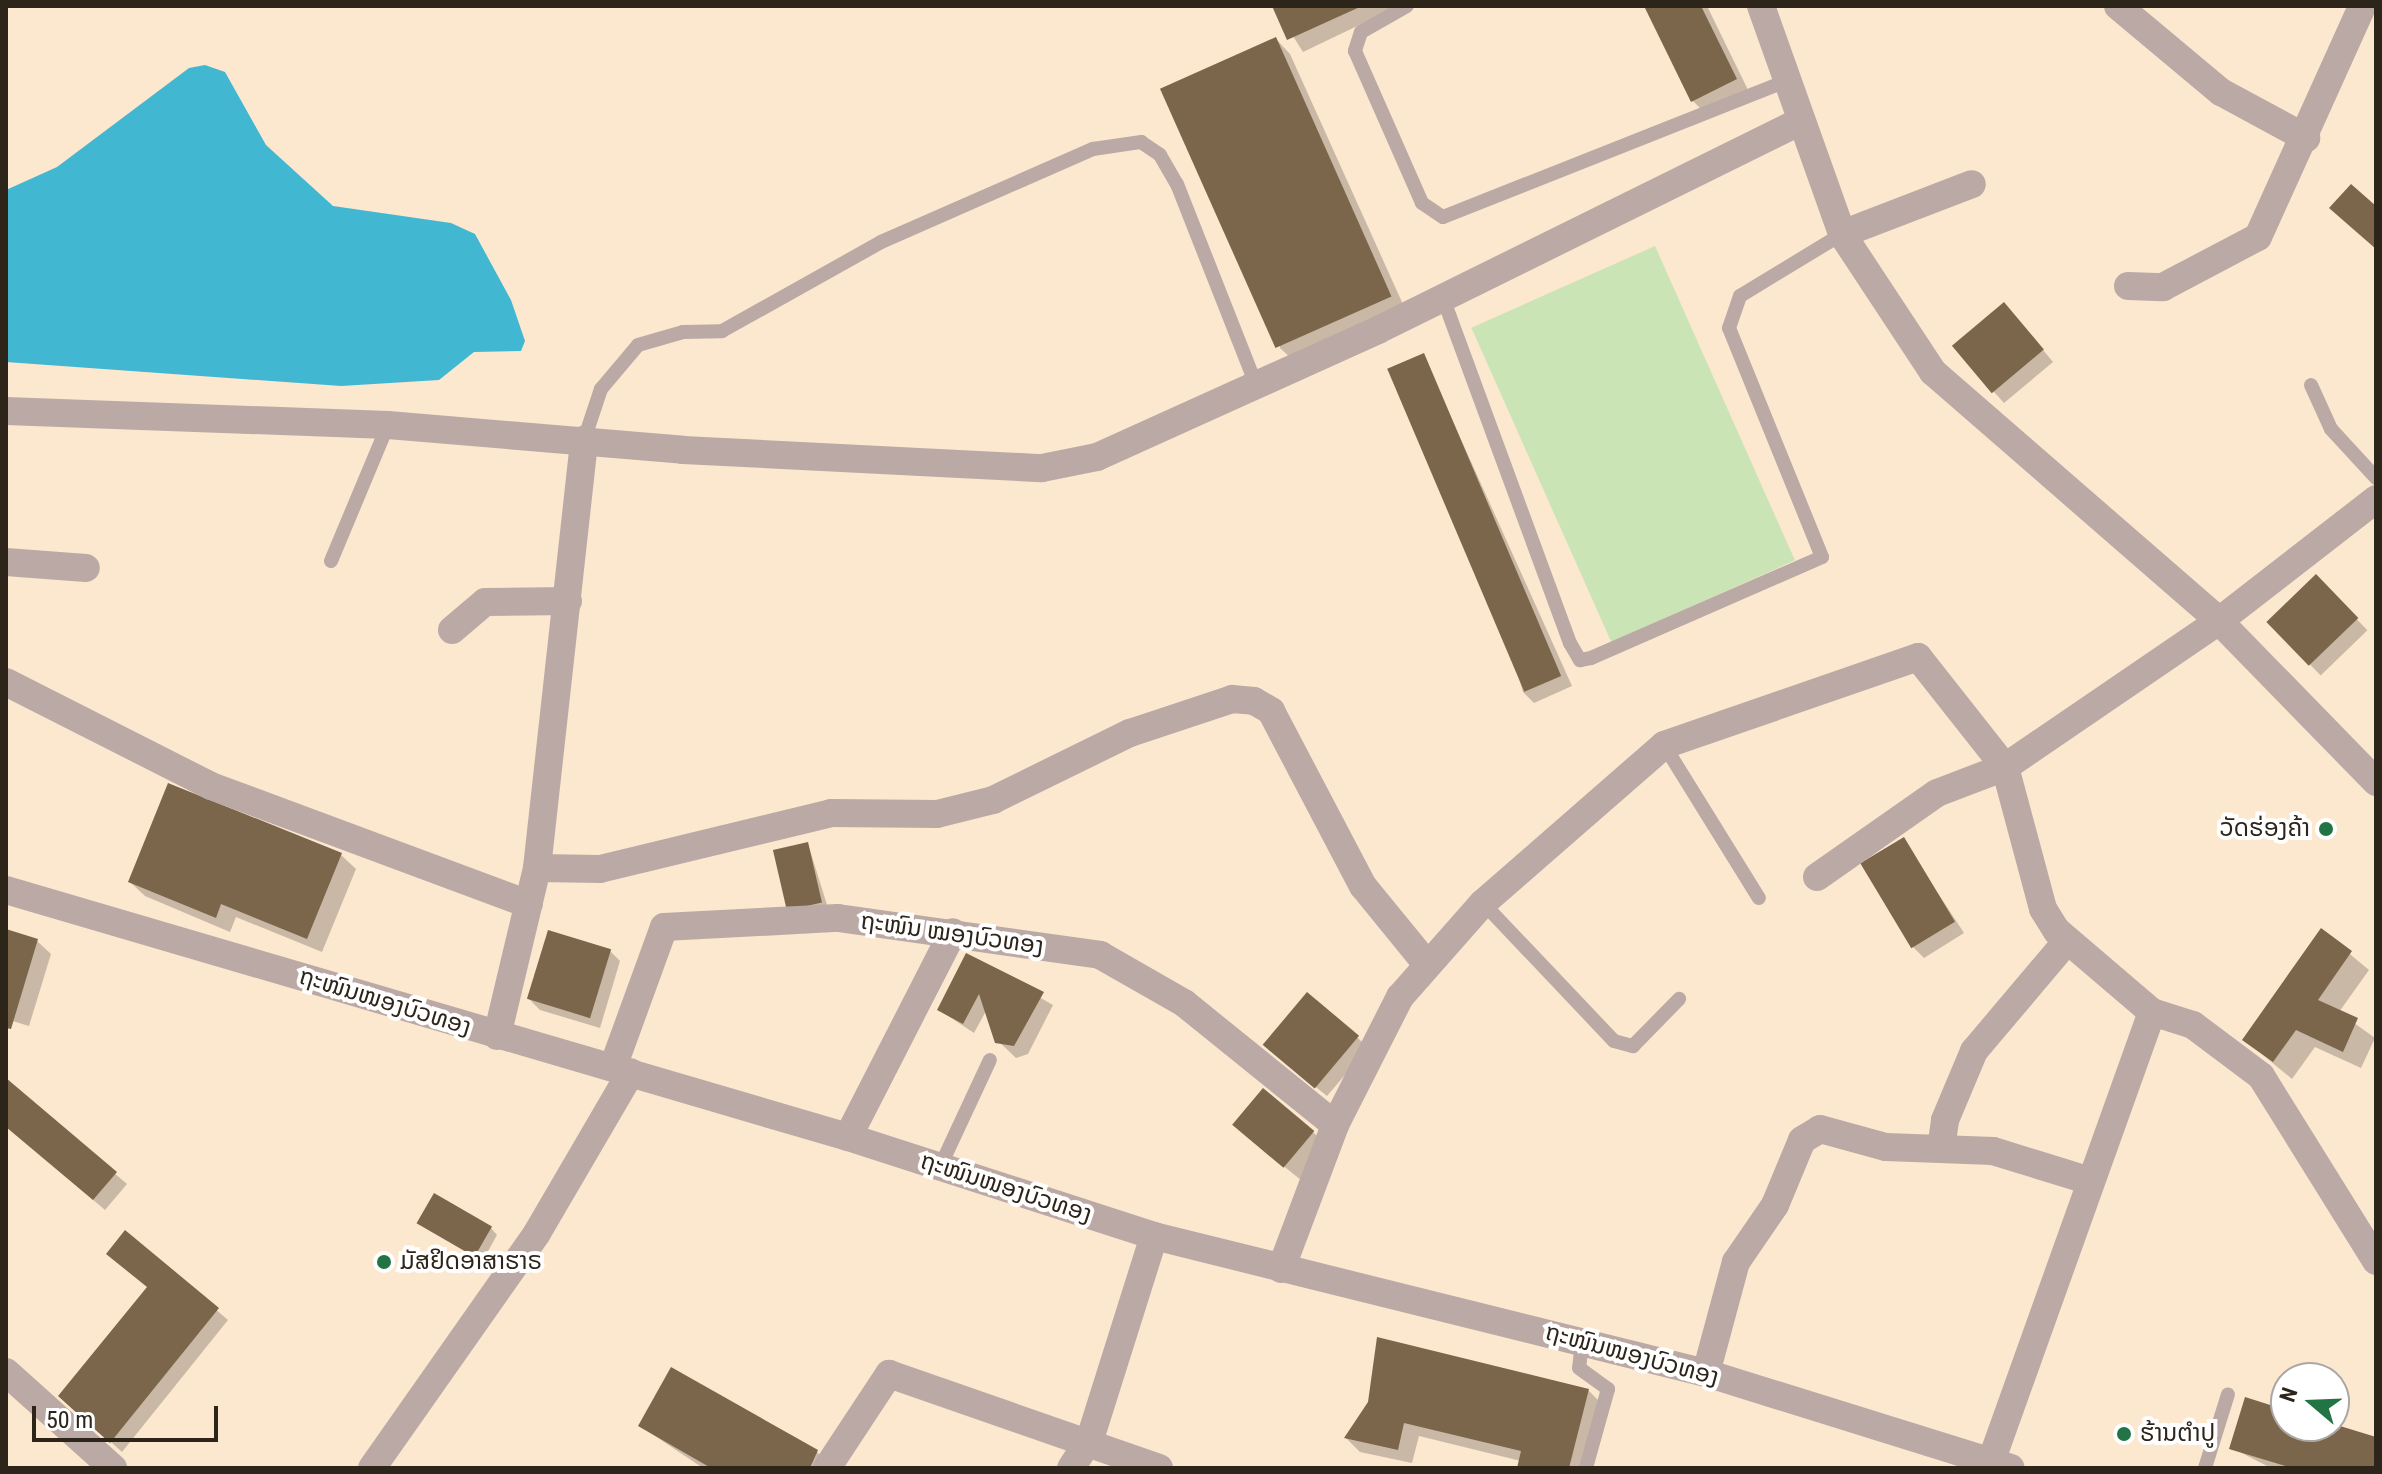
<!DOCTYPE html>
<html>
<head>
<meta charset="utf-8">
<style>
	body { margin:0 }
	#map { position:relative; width:2382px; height:1474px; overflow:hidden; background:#fce7cf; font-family:"Roboto Condensed","Noto Sans Lao",sans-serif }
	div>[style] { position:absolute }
	.green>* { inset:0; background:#cbe4b6; transform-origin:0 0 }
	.water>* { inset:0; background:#42b7d2 }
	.shadow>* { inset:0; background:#0003; transform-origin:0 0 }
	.building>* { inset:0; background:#7b654b; transform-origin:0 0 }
	.service>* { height:14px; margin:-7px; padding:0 7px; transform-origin:7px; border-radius:7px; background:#bba9a6 }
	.minor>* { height:28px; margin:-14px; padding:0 14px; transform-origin:14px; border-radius:14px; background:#bba9a6 }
	.dots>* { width:22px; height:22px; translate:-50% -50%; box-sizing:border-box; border:4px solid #fff; border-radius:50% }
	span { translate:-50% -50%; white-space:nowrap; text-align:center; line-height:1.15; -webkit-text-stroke:8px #fff; paint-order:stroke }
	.poi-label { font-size:24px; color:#2e251a }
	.right { translate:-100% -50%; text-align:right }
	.left { translate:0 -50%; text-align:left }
	.street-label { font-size:24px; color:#2e251a }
	.frame { position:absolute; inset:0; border:8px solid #2e251a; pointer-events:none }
	.north { position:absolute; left:2270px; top:1362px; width:80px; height:80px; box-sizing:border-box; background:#fff; border:2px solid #aba8a3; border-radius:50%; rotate:289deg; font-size:22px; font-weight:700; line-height:32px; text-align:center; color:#2e251a }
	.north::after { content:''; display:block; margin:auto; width:28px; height:36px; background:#237445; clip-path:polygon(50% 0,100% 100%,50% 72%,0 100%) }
	.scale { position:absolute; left:32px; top:1406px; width:186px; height:36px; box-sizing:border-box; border:4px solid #2e251a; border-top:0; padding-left:10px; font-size:24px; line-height:28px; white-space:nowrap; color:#2e251a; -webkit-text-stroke:6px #fff; paint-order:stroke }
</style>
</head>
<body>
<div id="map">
	<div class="green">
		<i style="left:1655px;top:246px;width:344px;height:201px;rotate:66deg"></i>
	</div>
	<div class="water">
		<i style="clip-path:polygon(205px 65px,225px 72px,266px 145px,333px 206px,451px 223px,475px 234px,511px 300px,525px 341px,521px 351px,474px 352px,439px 380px,341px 386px,6px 362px,6px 190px,57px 167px,189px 68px)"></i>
	</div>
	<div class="shadow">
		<i style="clip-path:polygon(1274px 6px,1399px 6px,1303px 52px)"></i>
		<i style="clip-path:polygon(1646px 6px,1707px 6px,1750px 94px,1707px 115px,1692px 100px)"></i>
		<i style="clip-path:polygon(1276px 39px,1290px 54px,1406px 311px,1295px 362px,1280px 348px)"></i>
		<i style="clip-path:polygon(2015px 316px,2053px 362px,2004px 403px,1994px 392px)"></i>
		<i style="clip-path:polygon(1423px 355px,1572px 686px,1534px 703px,1523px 692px)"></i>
		<i style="left:2316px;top:577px;width:74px;height:65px;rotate:46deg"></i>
		<i style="clip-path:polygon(1903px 840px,1964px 933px,1924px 958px,1913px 947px)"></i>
		<i style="clip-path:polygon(808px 844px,828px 908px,794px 910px,787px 903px)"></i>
		<i style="clip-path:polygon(341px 855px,356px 869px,322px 952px,236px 917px,230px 932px,145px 896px,130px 882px)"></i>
		<i style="clip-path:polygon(6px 931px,37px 941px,51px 954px,29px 1026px,6px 1019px)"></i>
		<i style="clip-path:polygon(2322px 931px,2369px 970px,2339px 1012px,2375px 1038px,2361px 1068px,2315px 1047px,2292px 1079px,2245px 1040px)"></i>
		<i style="clip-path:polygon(609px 950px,620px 961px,600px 1028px,540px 1010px,529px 999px)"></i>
		<i style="clip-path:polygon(967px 956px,1053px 1005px,1028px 1054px,1016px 1058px,994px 1037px,986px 1011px,974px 1033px,939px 1010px)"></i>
		<i style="clip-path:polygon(1357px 1037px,1368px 1048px,1327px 1096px,1276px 1055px)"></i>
		<i style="clip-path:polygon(11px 1085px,127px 1184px,105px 1210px,6px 1126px)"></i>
		<i style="clip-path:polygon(1313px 1132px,1324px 1143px,1301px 1180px,1246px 1136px)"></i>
		<i style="clip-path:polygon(419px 1222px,491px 1228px,497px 1235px,482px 1262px)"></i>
		<i style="clip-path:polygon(125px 1232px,228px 1320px,122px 1452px,71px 1406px,148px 1288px)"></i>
		<i style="clip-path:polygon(1588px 1390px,1603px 1405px,1587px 1468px,1519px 1468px,1521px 1461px,1419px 1436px,1412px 1463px,1360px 1452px,1346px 1438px,1370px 1403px)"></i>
		<i style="clip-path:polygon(2286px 1412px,2286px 1426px,2333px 1426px,2376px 1439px,2376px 1468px,2271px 1468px,2232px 1448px)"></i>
		<i style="clip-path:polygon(640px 1426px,817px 1452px,832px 1467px,703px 1468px)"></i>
	</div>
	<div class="building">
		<i style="clip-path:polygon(1272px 6px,1362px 6px,1287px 40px)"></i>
		<i style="clip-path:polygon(1644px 6px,1701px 6px,1737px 79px,1691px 102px)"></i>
		<i style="left:1276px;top:37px;width:284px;height:127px;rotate:66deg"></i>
		<i style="clip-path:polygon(2351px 184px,2376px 206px,2376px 249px,2329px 208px)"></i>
		<i style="left:2004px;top:302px;width:62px;height:68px;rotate:50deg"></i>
		<i style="left:1424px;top:353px;width:351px;height:40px;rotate:67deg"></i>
		<i style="left:2316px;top:574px;width:61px;height:69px;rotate:46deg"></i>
		<i style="clip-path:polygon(168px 783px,342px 853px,307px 939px,221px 904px,216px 918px,128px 882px)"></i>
		<i style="left:1904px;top:837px;width:99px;height:51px;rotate:59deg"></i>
		<i style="left:808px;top:842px;width:62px;height:36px;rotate:77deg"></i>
		<i style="clip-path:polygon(2321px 928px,2352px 951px,2318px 1000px,2358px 1018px,2343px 1052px,2296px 1030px,2273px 1062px,2242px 1040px)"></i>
		<i style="clip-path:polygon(6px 929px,38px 939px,11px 1029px,6px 1028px)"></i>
		<i style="left:548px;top:930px;width:66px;height:72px;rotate:17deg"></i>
		<i style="clip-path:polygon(966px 953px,1044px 992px,1014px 1046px,995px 1043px,979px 994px,963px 1024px,937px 1010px)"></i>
		<i style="left:1307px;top:992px;width:68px;height:69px;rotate:40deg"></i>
		<i style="clip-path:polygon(6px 1078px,117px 1172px,93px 1200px,6px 1127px)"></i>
		<i style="left:1263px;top:1088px;width:67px;height:48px;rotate:40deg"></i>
		<i style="left:434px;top:1193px;width:67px;height:35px;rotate:30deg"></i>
		<i style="clip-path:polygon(125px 1230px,219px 1308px,110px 1443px,58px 1396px,147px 1287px,106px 1254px)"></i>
		<i style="clip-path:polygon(1377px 1337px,1589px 1389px,1569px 1468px,1517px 1468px,1521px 1451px,1404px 1423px,1398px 1450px,1344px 1438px,1368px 1402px)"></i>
		<i style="clip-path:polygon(671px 1367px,818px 1450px,810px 1468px,711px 1468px,638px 1426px)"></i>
		<i style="clip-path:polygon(2245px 1397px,2286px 1410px,2286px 1426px,2340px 1426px,2376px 1437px,2376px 1468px,2292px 1468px,2229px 1449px)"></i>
	</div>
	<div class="service">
		<i style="left:1407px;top:6px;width:53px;rotate:150.5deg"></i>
		<i style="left:1361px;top:32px;width:20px;rotate:108deg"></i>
		<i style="left:1355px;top:51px;width:166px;rotate:66.2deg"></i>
		<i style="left:1422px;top:203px;width:25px;rotate:34deg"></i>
		<i style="left:1443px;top:217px;width:370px;rotate:-21.6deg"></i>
		<i style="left:1443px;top:298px;width:368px;rotate:69.8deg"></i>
		<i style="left:1570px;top:643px;width:20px;rotate:60deg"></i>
		<i style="left:1580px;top:660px;width:11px;rotate:-10deg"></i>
		<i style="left:1591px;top:658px;width:252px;rotate:-23.6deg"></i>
		<i style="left:1822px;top:557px;width:247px;rotate:-112.1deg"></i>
		<i style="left:1729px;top:328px;width:34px;rotate:-71deg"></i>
		<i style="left:1740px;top:296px;width:119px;rotate:-31.3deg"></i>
		<i style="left:2311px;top:385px;width:48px;rotate:65.6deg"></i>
		<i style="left:2331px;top:429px;width:67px;rotate:47.4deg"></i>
		<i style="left:584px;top:440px;width:54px;rotate:-71.6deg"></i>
		<i style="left:601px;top:389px;width:57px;rotate:-49.9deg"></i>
		<i style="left:638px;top:345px;width:47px;rotate:-16.1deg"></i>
		<i style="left:683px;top:332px;width:39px;rotate:-1deg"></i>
		<i style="left:722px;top:331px;width:182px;rotate:-29.2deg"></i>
		<i style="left:881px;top:242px;width:232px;rotate:-23.7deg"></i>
		<i style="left:1093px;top:149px;width:49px;rotate:-8.3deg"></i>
		<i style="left:1141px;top:142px;width:23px;rotate:34deg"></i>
		<i style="left:1160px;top:155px;width:34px;rotate:60deg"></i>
		<i style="left:1177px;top:184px;width:216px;rotate:68.5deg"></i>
		<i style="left:331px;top:561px;width:147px;rotate:-67.3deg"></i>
		<i style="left:1664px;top:745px;width:180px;rotate:58.2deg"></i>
		<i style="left:1483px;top:903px;width:190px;rotate:46.5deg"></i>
		<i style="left:1614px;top:1041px;width:20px;rotate:15deg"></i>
		<i style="left:1633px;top:1046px;width:66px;rotate:-45.6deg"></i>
		<i style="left:940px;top:1167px;width:118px;rotate:-65deg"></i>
		<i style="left:1582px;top:1341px;width:27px;rotate:96deg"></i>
		<i style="left:1579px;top:1368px;width:36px;rotate:36deg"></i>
		<i style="left:1608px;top:1389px;width:82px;rotate:105.6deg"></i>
		<i style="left:2205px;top:1468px;width:77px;rotate:-72.7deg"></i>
	</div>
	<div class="minor">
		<i style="left:1761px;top:6px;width:242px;rotate:70.4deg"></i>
		<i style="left:1842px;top:234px;width:165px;rotate:56.6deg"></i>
		<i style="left:1933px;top:372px;width:379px;rotate:41deg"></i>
		<i style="left:2219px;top:621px;width:225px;rotate:45.7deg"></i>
		<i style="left:2118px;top:6px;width:134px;rotate:39.9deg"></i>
		<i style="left:2221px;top:92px;width:97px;rotate:28.4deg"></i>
		<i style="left:1842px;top:234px;width:139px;rotate:-21deg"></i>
		<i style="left:2128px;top:286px;width:35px;rotate:2deg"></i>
		<i style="left:2163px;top:287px;width:107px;rotate:-27.8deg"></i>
		<i style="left:2258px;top:237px;width:250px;rotate:-65.7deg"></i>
		<i style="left:6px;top:411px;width:382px;rotate:2.1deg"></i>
		<i style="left:388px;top:425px;width:296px;rotate:4.8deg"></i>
		<i style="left:683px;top:450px;width:359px;rotate:2.9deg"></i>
		<i style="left:1042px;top:468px;width:56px;rotate:-11.3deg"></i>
		<i style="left:1097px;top:457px;width:308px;rotate:-24.3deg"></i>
		<i style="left:1378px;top:330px;width:472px;rotate:-26.3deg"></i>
		<i style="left:6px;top:562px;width:80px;rotate:4.3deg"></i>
		<i style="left:452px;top:630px;width:43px;rotate:-40.3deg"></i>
		<i style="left:485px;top:602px;width:83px;rotate:-0.7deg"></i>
		<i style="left:6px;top:682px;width:230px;rotate:26.9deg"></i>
		<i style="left:211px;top:786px;width:339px;rotate:20.4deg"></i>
		<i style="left:537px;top:868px;width:63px;rotate:0.9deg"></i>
		<i style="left:600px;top:869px;width:238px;rotate:-13.6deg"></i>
		<i style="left:831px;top:813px;width:106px;rotate:0.5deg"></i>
		<i style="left:937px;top:814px;width:58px;rotate:-14deg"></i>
		<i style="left:993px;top:800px;width:153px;rotate:-26.1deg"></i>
		<i style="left:1130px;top:733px;width:108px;rotate:-18.4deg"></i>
		<i style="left:1232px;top:699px;width:22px;rotate:5deg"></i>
		<i style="left:1254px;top:701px;width:20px;rotate:30deg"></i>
		<i style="left:1271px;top:711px;width:198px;rotate:62.3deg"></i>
		<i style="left:1363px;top:886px;width:98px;rotate:50.8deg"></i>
		<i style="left:1817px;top:877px;width:146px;rotate:-35deg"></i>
		<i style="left:1937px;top:793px;width:73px;rotate:-20.9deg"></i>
		<i style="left:2005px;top:767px;width:259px;rotate:-34.3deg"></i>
		<i style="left:2219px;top:621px;width:199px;rotate:-37.8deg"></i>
		<i style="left:6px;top:890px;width:877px;rotate:16.35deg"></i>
		<i style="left:848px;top:1137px;width:322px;rotate:17.9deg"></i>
		<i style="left:1154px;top:1236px;width:569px;rotate:13.94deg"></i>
		<i style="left:1706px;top:1373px;width:319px;rotate:17.3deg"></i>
		<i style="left:2152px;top:1012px;width:43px;rotate:17.6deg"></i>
		<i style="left:2193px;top:1025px;width:85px;rotate:36.9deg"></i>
		<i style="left:2261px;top:1076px;width:218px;rotate:58.1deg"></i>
		<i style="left:497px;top:1036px;width:173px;rotate:-76.6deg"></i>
		<i style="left:537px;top:868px;width:431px;rotate:-83.7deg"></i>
		<i style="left:613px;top:1067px;width:149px;rotate:-70deg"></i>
		<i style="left:664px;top:927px;width:174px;rotate:-3deg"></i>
		<i style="left:838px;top:918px;width:265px;rotate:8deg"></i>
		<i style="left:1100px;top:955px;width:97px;rotate:29.7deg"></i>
		<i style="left:1184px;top:1003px;width:194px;rotate:38.9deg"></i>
		<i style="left:848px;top:1137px;width:230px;rotate:-62.9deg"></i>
		<i style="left:1941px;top:1149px;width:29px;rotate:-82deg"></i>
		<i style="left:1945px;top:1120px;width:75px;rotate:-67.2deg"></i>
		<i style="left:1974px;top:1051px;width:143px;rotate:-49.8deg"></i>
		<i style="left:1281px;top:1269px;width:154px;rotate:-69.4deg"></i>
		<i style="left:1335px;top:1125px;width:144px;rotate:-63.1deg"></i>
		<i style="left:1400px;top:997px;width:125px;rotate:-48.6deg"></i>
		<i style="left:1483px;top:903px;width:240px;rotate:-41.1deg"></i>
		<i style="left:1664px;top:745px;width:269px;rotate:-19.1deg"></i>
		<i style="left:1918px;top:657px;width:140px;rotate:51.7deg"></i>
		<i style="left:2005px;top:767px;width:147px;rotate:75deg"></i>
		<i style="left:2043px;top:909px;width:26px;rotate:58deg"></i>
		<i style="left:2057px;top:931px;width:125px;rotate:40.5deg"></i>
		<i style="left:2152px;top:1012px;width:484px;rotate:109.7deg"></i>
		<i style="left:6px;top:1372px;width:144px;rotate:41.9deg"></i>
		<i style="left:1706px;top:1373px;width:115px;rotate:-74.9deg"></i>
		<i style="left:1736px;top:1262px;width:69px;rotate:-55.6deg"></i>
		<i style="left:1775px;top:1205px;width:70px;rotate:-67.4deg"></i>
		<i style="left:1802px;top:1140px;width:21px;rotate:-31deg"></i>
		<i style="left:1820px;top:1129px;width:68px;rotate:15.3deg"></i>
		<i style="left:1886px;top:1147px;width:107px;rotate:2.1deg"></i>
		<i style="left:1993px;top:1151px;width:98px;rotate:17.1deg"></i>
		<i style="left:372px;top:1468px;width:287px;rotate:-54.9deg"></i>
		<i style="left:537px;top:1233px;width:186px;rotate:-59.7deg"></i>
		<i style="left:827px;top:1468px;width:113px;rotate:-56.6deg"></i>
		<i style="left:889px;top:1374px;width:286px;rotate:19.2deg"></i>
		<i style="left:1071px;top:1468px;width:35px;rotate:-57deg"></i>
		<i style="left:1090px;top:1439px;width:213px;rotate:-72.5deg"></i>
	</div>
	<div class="dots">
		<i style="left:2326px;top:829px;background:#237445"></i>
		<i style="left:384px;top:1262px;background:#237445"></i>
		<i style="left:2124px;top:1434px;background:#237445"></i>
	</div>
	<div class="poi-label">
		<span class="right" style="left:2310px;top:829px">ວັດຮ່ອງຄ້າ</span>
		<span class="left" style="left:400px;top:1262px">ມັສຢິດອາສາຮາຣ</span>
		<span class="left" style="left:2140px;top:1434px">ຮ້ານຕຳປູ</span>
	</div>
	<div class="street-label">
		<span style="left:952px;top:934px;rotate:8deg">ຖະໜົນ ໝອງບົວທອງ</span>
		<span style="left:385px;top:1002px;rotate:17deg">ຖະໜົນໜອງບົວທອງ</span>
		<span style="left:1006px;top:1188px;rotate:18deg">ຖະໜົນໜອງບົວທອງ</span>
		<span style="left:1632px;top:1355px;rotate:15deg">ຖະໜົນໜອງບົວທອງ</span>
	</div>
	<div class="frame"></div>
	<div class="north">N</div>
	<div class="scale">50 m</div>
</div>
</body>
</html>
